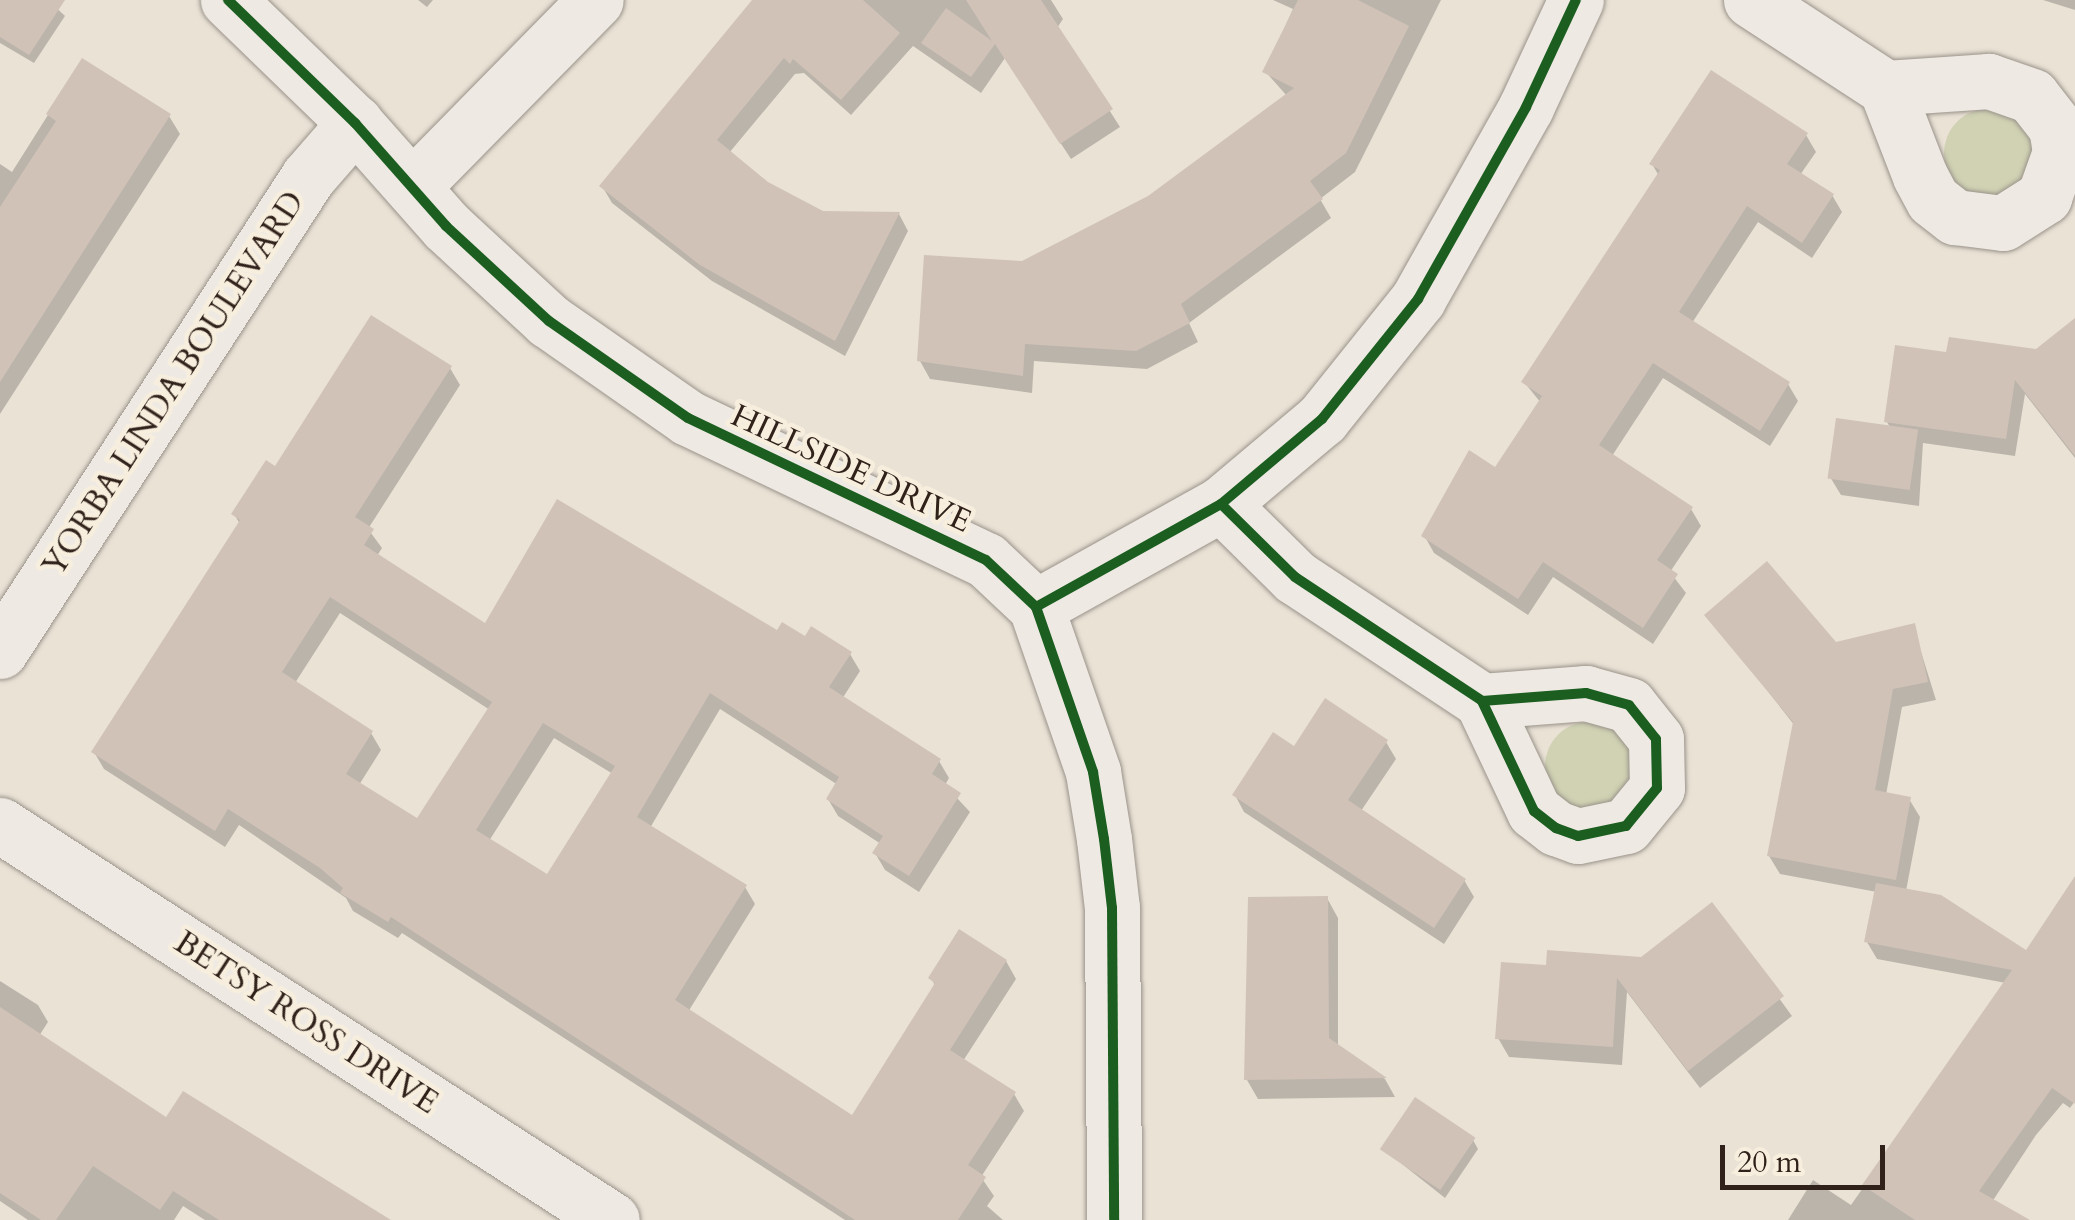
<!DOCTYPE html>
<html>
<head>
<meta charset="utf-8">
<style>
	body { margin:0 }
	#map { position:relative; width:2075px; height:1220px; overflow:hidden; background:#eae2d5; font-family:Cardo,serif }
	div>[style] { position:absolute }
	.green>* { inset:0; background:#d0d2b3 }
	.round { border-radius:50% }
	.shadow>* { inset:0; background:#0003 }
	.building>* { inset:0; background:#d1c2b8; transform-origin:0 0 }
	.roads { filter:drop-shadow(0 0 2px #9a938b) drop-shadow(0 0 2px #9a938b) }
	.minor>* { height:55px; margin:-27.5px; padding:0 27.5px; transform-origin:27.5px; border-radius:27.5px; background:#eeeae3 }
	.cycleway>* { height:10px; margin:-5px; padding:0 5px; transform-origin:5px; border-radius:5px; background:#1b5e20 }
	span { translate:-50% -50%; white-space:nowrap; text-align:center; line-height:1.15; -webkit-text-stroke:9px #f7eede; paint-order:stroke }
	.street-label { font-size:32px; color:#30221a }
	.scale { position:absolute; left:1720px; top:1145px; width:165px; height:45px; box-sizing:border-box; border:5px solid #30221a; border-top:0; padding-left:12px; font-size:30px; line-height:35px; white-space:nowrap; color:#30221a; -webkit-text-stroke:8px #f7eede; paint-order:stroke }
</style>
</head>
<body>
<div id="map">
	<div class="green">
		<i class="round" style="left:1944px;top:109px;width:88px;height:88px"></i>
		<i class="round" style="left:1545px;top:722px;width:88px;height:88px"></i>
	</div>
	<div class="shadow">
		<i style="clip-path:polygon(0 0,48px 0,65px 16px,34px 63px,0 43px)"></i>
		<i style="clip-path:polygon(418px 0,433px 0,427px 7px)"></i>
		<i style="clip-path:polygon(753px 0,1051px 0,1063px 19px,1057px 28px,1120px 127px,1071px 159px,1005px 58px,981px 93px,913px 46px,851px 115px,804px 73px,795px 74px,729px 153px,766px 184px,823px 213px,899px 214px,908px 231px,845px 356px,712px 281px,612px 203px,602px 186px)"></i>
		<i style="clip-path:polygon(1273px 0,1441px 0,1355px 172px,1320px 199px,1331px 218px,1189px 323px,1198px 342px,1147px 369px,1034px 361px,1032px 393px,930px 379px,920px 361px,1023px 264px,1149px 198px,1287px 96px,1265px 71px,1293px 9px)"></i>
		<i style="clip-path:polygon(2043px 0,2075px 0,2075px 10px)"></i>
		<i style="clip-path:polygon(82px 61px,169px 116px,180px 134px,0 414px,0 164px,12px 172px)"></i>
		<i style="clip-path:polygon(1806px 135px,1816px 152px,1800px 175px,1832px 195px,1842px 212px,1812px 258px,1758px 222px,1692px 323px,1788px 384px,1798px 401px,1770px 446px,1663px 378px,1612px 456px,1691px 509px,1701px 526px,1670px 572px,1686px 593px,1653px 644px,1553px 577px,1528px 615px,1434px 553px,1424px 535px,1495px 471px,1541px 403px,1524px 382px,1659px 176px,1652px 164px)"></i>
		<i style="clip-path:polygon(2075px 321px,2075px 458px,2025px 394px,2015px 456px,1923px 443px,1919px 506px,1841px 495px,1830px 477px,1891px 429px,1887px 422px,1948px 355px,2037px 352px)"></i>
		<i style="clip-path:polygon(evenodd,450px 368px,460px 385px,368px 529px,382px 548px,377px 556px,486px 627px,778px 633px,850px 654px,860px 671px,842px 699px,939px 761px,949px 778px,945px 785px,970px 812px,919px 892px,885px 870px,875px 853px,881px 844px,838px 816px,828px 799px,838px 785px,720px 709px,650px 828px,745px 887px,755px 904px,688px 1012px,853px 1118px,936px 987px,931px 978px,1006px 961px,1016px 979px,963px 1061px,1014px 1094px,1024px 1111px,981px 1177px,994px 1196px,987px 1206px,1003px 1220px,845px 1220px,402px 933px,398px 938px,353px 911px,346px 898px,239px 825px,225px 847px,104px 769px,94px 752px,240px 524px,234px 514px,275px 469px,450px 368px,340px 613px,490px 710px,418px 821px,359px 785px,381px 750px,371px 733px,295px 683px,340px 613px,450px 368px,554px 738px,613px 774px,548px 878px,489px 841px,554px 738px)"></i>
		<i style="clip-path:polygon(1708px 615px,1835px 645px,1913px 626px,1936px 700px,1902px 707px,1886px 795px,1909px 799px,1920px 817px,1906px 891px,2026px 953px,2075px 882px,2075px 1101px,2070px 1108px,2063px 1103px,2036px 1135px,1990px 1205px,1991px 1220px,1788px 1220px,1813px 1180px,1851px 1205px,2006px 983px,1877px 959px,1867px 942px,1877px 892px,1780px 874px,1769px 856px,1795px 726px)"></i>
		<i style="clip-path:polygon(1386px 742px,1396px 759px,1361px 811px,1464px 880px,1474px 897px,1444px 944px,1244px 812px,1235px 795px,1295px 749px)"></i>
		<i style="clip-path:polygon(1327px 898px,1338px 918px,1338px 1048px,1385px 1079px,1395px 1097px,1258px 1099px,1247px 1080px)"></i>
		<i style="clip-path:polygon(1712px 906px,1792px 1016px,1700px 1088px,1627px 992px,1622px 1065px,1509px 1057px,1498px 1038px,1548px 968px,1641px 960px)"></i>
		<i style="clip-path:polygon(0 981px,38px 1005px,48px 1022px,39px 1036px,166px 1121px,380px 1220px,205px 1220px,183px 1206px,174px 1220px,28px 1220px,0 1201px)"></i>
		<i style="clip-path:polygon(1473px 1140px,1478px 1149px,1445px 1198px,1383px 1149px)"></i>
	</div>
	<div class="building">
		<i style="clip-path:polygon(0 0,65px 0,29px 55px,0 37px)"></i>
		<i style="clip-path:polygon(752px 0,863px 0,900px 33px,841px 100px,793px 59px,790px 64px,784px 58px,717px 140px,768px 182px,823px 211px,900px 212px,835px 341px,700px 265px,599px 186px)"></i>
		<i style="clip-path:polygon(966px 0,1041px 0,1113px 109px,1060px 144px,995px 44px,971px 77px,921px 43px,946px 8px,992px 41px)"></i>
		<i style="clip-path:polygon(1298px 0,1358px 0,1409px 26px,1346px 153px,1310px 181px,1323px 199px,1181px 304px,1190px 323px,1136px 351px,1025px 344px,1023px 376px,917px 361px,924px 255px,1022px 261px,1148px 196px,1294px 88px,1262px 72px)"></i>
		<i style="clip-path:polygon(82px 58px,171px 114px,0 382px,0 207px,56px 121px,46px 114px)"></i>
		<i style="clip-path:polygon(1711px 70px,1808px 133px,1787px 164px,1834px 194px,1802px 243px,1747px 206px,1679px 312px,1790px 382px,1760px 431px,1653px 363px,1599px 445px,1693px 507px,1657px 560px,1678px 574px,1643px 628px,1543px 562px,1518px 599px,1421px 536px,1469px 450px,1495px 467px,1542px 396px,1521px 382px,1660px 170px,1649px 164px)"></i>
		<i style="clip-path:polygon(evenodd,371px 315px,452px 366px,355px 517px,374px 529px,364px 545px,485px 623px,557px 499px,777px 630px,782px 622px,805px 636px,811px 626px,852px 652px,829px 687px,941px 759px,932px 774px,961px 793px,909px 876px,872px 853px,883px 836px,826px 799px,839px 777px,710px 693px,637px 817px,747px 885px,675px 1000px,852px 1115px,935px 983px,928px 978px,959px 929px,1007px 960px,950px 1050px,1016px 1092px,968px 1165px,986px 1177px,958px 1220px,855px 1220px,391px 917px,388px 922px,340px 893px,343px 888px,320px 868px,228px 809px,215px 831px,91px 752px,240px 520px,231px 514px,266px 460px,275px 466px,371px 315px,330px 597px,492px 702px,417px 818px,346px 774px,373px 731px,282px 672px,330px 597px,371px 315px,543px 723px,615px 766px,547px 874px,476px 830px,543px 723px)"></i>
		<i style="clip-path:polygon(2075px 318px,2075px 456px,2015px 380px,2006px 439px,1884px 422px,1895px 345px,1946px 352px,1949px 337px,2036px 349px)"></i>
		<i style="left:1836px;top:418px;width:83px;height:61px;rotate:8deg"></i>
		<i style="clip-path:polygon(1767px 561px,1836px 642px,1915px 623px,1928px 682px,1893px 689px,1875px 790px,1911px 797px,1896px 880px,1767px 856px,1793px 722px,1704px 615px)"></i>
		<i style="clip-path:polygon(1325px 698px,1388px 740px,1348px 800px,1466px 879px,1434px 928px,1232px 795px,1273px 732px,1294px 746px)"></i>
		<i style="clip-path:polygon(2075px 876px,2075px 1104px,2052px 1088px,1979px 1191px,2030px 1220px,1915px 1220px,1862px 1185px,2012px 970px,1864px 942px,1876px 883px,1941px 895px,2026px 950px)"></i>
		<i style="clip-path:polygon(1328px 896px,1329px 1038px,1387px 1078px,1244px 1080px,1248px 897px)"></i>
		<i style="clip-path:polygon(1712px 902px,1784px 996px,1688px 1071px,1617px 978px,1613px 1047px,1495px 1039px,1501px 962px,1546px 965px,1547px 950px,1641px 957px)"></i>
		<i style="clip-path:polygon(0 1007px,166px 1117px,183px 1091px,391px 1220px,219px 1220px,173px 1191px,160px 1210px,93px 1166px,56px 1220px,41px 1220px,0 1193px)"></i>
		<i style="left:1415px;top:1097px;width:73px;height:63px;rotate:34deg"></i>
	</div>
	<div class="roads">
		<div class="minor">
			<i style="left:228px;top:0;width:177px;rotate:44.1deg"></i>
			<i style="left:355px;top:123px;width:137px;rotate:48.5deg"></i>
			<i style="left:446px;top:226px;width:140px;rotate:42.7deg"></i>
			<i style="left:549px;top:321px;width:169px;rotate:34.9deg"></i>
			<i style="left:688px;top:418px;width:330px;rotate:25.5deg"></i>
			<i style="left:986px;top:560px;width:69px;rotate:43.2deg"></i>
			<i style="left:1036px;top:607px;width:175px;rotate:70.9deg"></i>
			<i style="left:1093px;top:772px;width:68px;rotate:80.7deg"></i>
			<i style="left:1104px;top:839px;width:69px;rotate:83.4deg"></i>
			<i style="left:1112px;top:908px;width:312px;rotate:89.6deg"></i>
			<i style="left:1751px;top:0;width:161px;rotate:33.1deg"></i>
			<i style="left:1886px;top:88px;width:94px;rotate:68.9deg"></i>
			<i style="left:1920px;top:176px;width:27px;rotate:62deg"></i>
			<i style="left:1933px;top:200px;width:28px;rotate:38deg"></i>
			<i style="left:1955px;top:217px;width:48px;rotate:7.1deg"></i>
			<i style="left:2003px;top:223px;width:49px;rotate:-32.4deg"></i>
			<i style="left:2044px;top:197px;width:48px;rotate:-70.4deg"></i>
			<i style="left:2060px;top:152px;width:25px;rotate:-99deg"></i>
			<i style="left:2056px;top:127px;width:39px;rotate:-128deg"></i>
			<i style="left:2032px;top:96px;width:46px;rotate:-160.8deg"></i>
			<i style="left:1989px;top:81px;width:103px;rotate:176.1deg"></i>
			<i style="left:412px;top:187px;width:262px;rotate:-45.5deg"></i>
			<i style="left:1221px;top:504px;width:104px;rotate:44.6deg"></i>
			<i style="left:1295px;top:577px;width:224px;rotate:33.5deg"></i>
			<i style="left:1482px;top:701px;width:122px;rotate:64.7deg"></i>
			<i style="left:1534px;top:811px;width:28px;rotate:38deg"></i>
			<i style="left:1556px;top:828px;width:23px;rotate:20deg"></i>
			<i style="left:1578px;top:836px;width:49px;rotate:-11.8deg"></i>
			<i style="left:1626px;top:826px;width:49px;rotate:-50.8deg"></i>
			<i style="left:1657px;top:788px;width:49px;rotate:-91.2deg"></i>
			<i style="left:1656px;top:739px;width:43px;rotate:-128.5deg"></i>
			<i style="left:1629px;top:705px;width:45px;rotate:-164.4deg"></i>
			<i style="left:1586px;top:693px;width:104px;rotate:175.6deg"></i>
			<i style="left:1036px;top:607px;width:212px;rotate:-29.1deg"></i>
			<i style="left:1221px;top:504px;width:132px;rotate:-40.1deg"></i>
			<i style="left:1322px;top:419px;width:154px;rotate:-51.3deg"></i>
			<i style="left:1418px;top:299px;width:220px;rotate:-60.6deg"></i>
			<i style="left:1526px;top:107px;width:118px;rotate:-65deg"></i>
			<i style="left:0;top:651px;width:565px;rotate:-56.98deg"></i>
			<i style="left:308px;top:177px;width:72px;rotate:-49deg"></i>
			<i style="left:0;top:825px;width:728px;rotate:32.84deg"></i>
		</div>
	</div>
	<div class="cycleway">
		<i style="left:228px;top:0;width:177px;rotate:44.1deg"></i>
		<i style="left:355px;top:123px;width:137px;rotate:48.5deg"></i>
		<i style="left:446px;top:226px;width:140px;rotate:42.7deg"></i>
		<i style="left:549px;top:321px;width:169px;rotate:34.9deg"></i>
		<i style="left:688px;top:418px;width:330px;rotate:25.5deg"></i>
		<i style="left:986px;top:560px;width:69px;rotate:43.2deg"></i>
		<i style="left:1036px;top:607px;width:175px;rotate:70.9deg"></i>
		<i style="left:1093px;top:772px;width:68px;rotate:80.7deg"></i>
		<i style="left:1104px;top:839px;width:69px;rotate:83.4deg"></i>
		<i style="left:1112px;top:908px;width:312px;rotate:89.6deg"></i>
		<i style="left:1221px;top:504px;width:104px;rotate:44.6deg"></i>
		<i style="left:1295px;top:577px;width:224px;rotate:33.5deg"></i>
		<i style="left:1482px;top:701px;width:122px;rotate:64.7deg"></i>
		<i style="left:1534px;top:811px;width:28px;rotate:38deg"></i>
		<i style="left:1556px;top:828px;width:23px;rotate:20deg"></i>
		<i style="left:1578px;top:836px;width:49px;rotate:-11.8deg"></i>
		<i style="left:1626px;top:826px;width:49px;rotate:-50.8deg"></i>
		<i style="left:1657px;top:788px;width:49px;rotate:-91.2deg"></i>
		<i style="left:1656px;top:739px;width:43px;rotate:-128.5deg"></i>
		<i style="left:1629px;top:705px;width:45px;rotate:-164.4deg"></i>
		<i style="left:1586px;top:693px;width:104px;rotate:175.6deg"></i>
		<i style="left:1036px;top:607px;width:212px;rotate:-29.1deg"></i>
		<i style="left:1221px;top:504px;width:132px;rotate:-40.1deg"></i>
		<i style="left:1322px;top:419px;width:154px;rotate:-51.3deg"></i>
		<i style="left:1418px;top:299px;width:220px;rotate:-60.6deg"></i>
		<i style="left:1526px;top:107px;width:118px;rotate:-65deg"></i>
	</div>
	<div class="street-label">
		<span style="left:174px;top:384px;rotate:-57deg">YORBA LINDA BOULEVARD</span>
		<span style="left:851px;top:469px;rotate:25deg">HILLSIDE DRIVE</span>
		<span style="left:306px;top:1023px;rotate:33deg">BETSY ROSS DRIVE</span>
	</div>
	<div class="scale">20 m</div>
</div>
</body>
</html>
